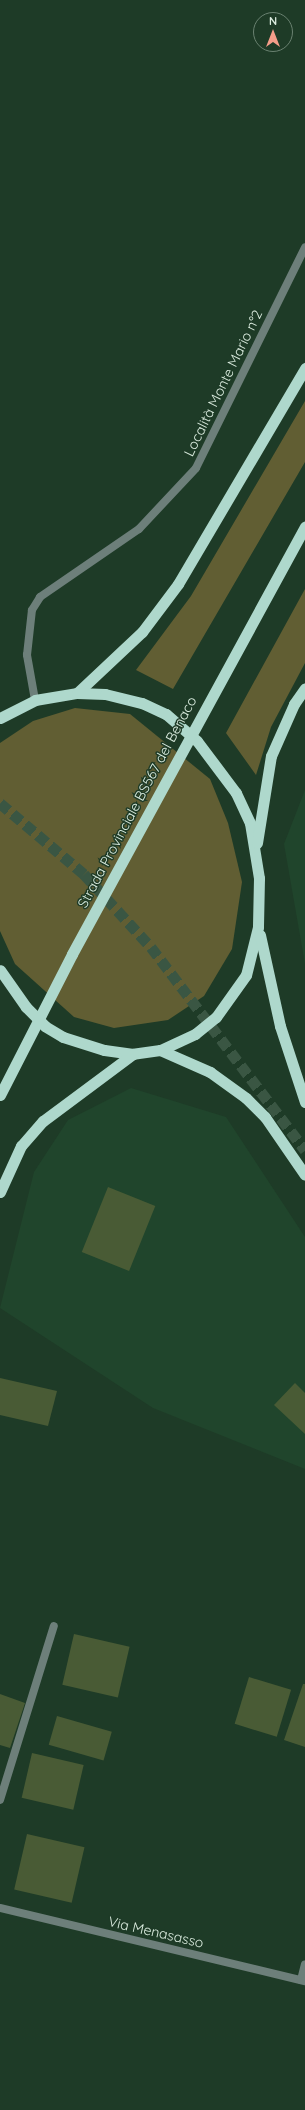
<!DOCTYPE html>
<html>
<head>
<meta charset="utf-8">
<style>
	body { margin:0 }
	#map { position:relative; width:305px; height:2110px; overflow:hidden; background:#1e3b27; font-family:Quicksand,sans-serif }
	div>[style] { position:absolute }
	.built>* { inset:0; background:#20452c }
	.green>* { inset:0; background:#615e33 }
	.building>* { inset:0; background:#495b35; transform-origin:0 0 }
	.trunk-tunnel>* { height:11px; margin-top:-5.5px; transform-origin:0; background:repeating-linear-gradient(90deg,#3a5643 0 11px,transparent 0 16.5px) }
	.minor>* { height:8px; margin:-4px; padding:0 4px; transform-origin:4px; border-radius:4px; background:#6d7f7a }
	.trunk>* { height:11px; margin:-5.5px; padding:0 5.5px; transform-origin:5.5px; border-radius:5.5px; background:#aed8cc }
	.trunk-bridge>* { height:11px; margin:-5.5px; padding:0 5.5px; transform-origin:5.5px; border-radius:5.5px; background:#aed8cc }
	span { translate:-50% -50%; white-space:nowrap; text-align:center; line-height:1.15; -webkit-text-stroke:3px #1e3b27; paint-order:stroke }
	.street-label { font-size:14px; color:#dcede0 }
	.north { position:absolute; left:253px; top:12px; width:40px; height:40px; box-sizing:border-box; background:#1e3b27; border:1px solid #6a8271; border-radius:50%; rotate:0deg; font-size:11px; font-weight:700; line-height:16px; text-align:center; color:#dcede0 }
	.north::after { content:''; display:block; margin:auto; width:14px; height:18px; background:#f49e8a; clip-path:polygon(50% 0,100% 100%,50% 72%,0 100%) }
</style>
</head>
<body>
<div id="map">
	<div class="built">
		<i style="clip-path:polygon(305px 790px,305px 964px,284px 844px)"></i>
		<i style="clip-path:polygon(131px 1088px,226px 1117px,305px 1237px,305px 1469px,153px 1408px,0 1308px,34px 1172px,68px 1120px)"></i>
	</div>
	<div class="green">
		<i style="clip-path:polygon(305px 401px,305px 462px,173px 689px,136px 670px,191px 596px)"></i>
		<i style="clip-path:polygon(305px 589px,305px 663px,271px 727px,256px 775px,226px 733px)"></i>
		<i style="clip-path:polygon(75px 708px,130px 714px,210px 779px,228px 823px,242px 882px,232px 949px,204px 996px,168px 1020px,114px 1028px,74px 1017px,15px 964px,0 931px,0 743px,33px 721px)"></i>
	</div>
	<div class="building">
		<i style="left:108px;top:1187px;width:51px;height:70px;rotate:22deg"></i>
		<i style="clip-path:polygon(0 1378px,57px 1391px,48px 1426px,0 1415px)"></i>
		<i style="clip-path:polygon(295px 1383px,305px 1393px,305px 1434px,274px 1405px)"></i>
		<i style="left:74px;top:1634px;width:57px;height:52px;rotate:13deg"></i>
		<i style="left:249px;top:1677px;width:44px;height:49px;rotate:17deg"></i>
		<i style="clip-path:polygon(303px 1684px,305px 1684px,305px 1747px,284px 1740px)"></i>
		<i style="clip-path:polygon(0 1694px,25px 1703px,10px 1748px,0 1745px)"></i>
		<i style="left:57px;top:1716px;width:57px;height:30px;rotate:16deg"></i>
		<i style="left:32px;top:1753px;width:53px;height:46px;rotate:13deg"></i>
		<i style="left:27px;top:1834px;width:59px;height:57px;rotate:13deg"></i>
	</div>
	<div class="trunk-tunnel">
		<i style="left:0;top:803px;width:110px;rotate:40.2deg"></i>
		<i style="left:84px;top:874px;width:99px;rotate:47.5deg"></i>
		<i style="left:151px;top:947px;width:255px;rotate:52.8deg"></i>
	</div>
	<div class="minor">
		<i style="left:35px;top:700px;width:46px;rotate:-100.1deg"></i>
		<i style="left:27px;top:655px;width:45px;rotate:-83.7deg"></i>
		<i style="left:32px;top:610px;width:15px;rotate:-58deg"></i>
		<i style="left:40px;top:597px;width:120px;rotate:-34.5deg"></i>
		<i style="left:139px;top:529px;width:83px;rotate:-46.9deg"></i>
		<i style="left:196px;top:468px;width:246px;rotate:-63.7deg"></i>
		<i style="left:0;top:1800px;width:182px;rotate:-72.8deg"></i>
		<i style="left:0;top:1908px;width:314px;rotate:13.5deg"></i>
		<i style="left:301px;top:1980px;width:16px;rotate:-76deg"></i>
	</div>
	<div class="trunk">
		<i style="left:77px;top:693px;width:89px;rotate:-43.2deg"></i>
		<i style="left:142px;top:632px;width:60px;rotate:-53.1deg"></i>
		<i style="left:178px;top:584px;width:251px;rotate:-59.5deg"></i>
		<i style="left:0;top:718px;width:39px;rotate:-27deg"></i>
		<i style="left:35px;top:700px;width:43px;rotate:-9.5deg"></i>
		<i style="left:77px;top:693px;width:28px;rotate:2deg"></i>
		<i style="left:105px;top:694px;width:38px;rotate:14deg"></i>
		<i style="left:142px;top:703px;width:26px;rotate:25deg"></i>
		<i style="left:166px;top:714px;width:41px;rotate:41.1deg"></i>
		<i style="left:197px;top:741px;width:65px;rotate:53.1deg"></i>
		<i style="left:236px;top:793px;width:33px;rotate:65deg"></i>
		<i style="left:250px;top:823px;width:56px;rotate:80.7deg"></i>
		<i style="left:259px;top:878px;width:49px;rotate:91.2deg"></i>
		<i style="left:258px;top:927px;width:49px;rotate:104deg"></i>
		<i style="left:246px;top:975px;width:52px;rotate:125.5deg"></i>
		<i style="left:216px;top:1017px;width:27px;rotate:141deg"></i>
		<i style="left:195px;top:1034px;width:38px;rotate:155deg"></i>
		<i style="left:160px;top:1050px;width:27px;rotate:172deg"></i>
		<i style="left:133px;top:1054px;width:29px;rotate:-172deg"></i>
		<i style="left:104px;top:1050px;width:43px;rotate:-162.4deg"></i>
		<i style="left:63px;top:1037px;width:21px;rotate:-149deg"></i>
		<i style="left:45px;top:1026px;width:27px;rotate:-135deg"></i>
		<i style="left:26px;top:1007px;width:45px;rotate:-125.1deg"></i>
		<i style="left:257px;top:843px;width:88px;rotate:-80.9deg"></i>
		<i style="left:271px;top:756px;width:57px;rotate:-66.1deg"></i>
		<i style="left:294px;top:704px;width:19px;rotate:-55deg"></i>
		<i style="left:260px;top:935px;width:93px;rotate:77.6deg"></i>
		<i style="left:280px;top:1026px;width:80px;rotate:71.8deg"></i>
		<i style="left:160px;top:1050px;width:55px;rotate:23.7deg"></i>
		<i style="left:210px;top:1072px;width:44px;rotate:35.8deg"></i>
		<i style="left:246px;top:1098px;width:27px;rotate:45deg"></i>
		<i style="left:265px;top:1117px;width:70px;rotate:55.4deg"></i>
		<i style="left:0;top:1192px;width:51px;rotate:-65.5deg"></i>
		<i style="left:21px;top:1146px;width:33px;rotate:-49deg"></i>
		<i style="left:43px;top:1121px;width:112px;rotate:-36.7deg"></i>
	</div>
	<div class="trunk-bridge">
		<i style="left:0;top:1095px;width:158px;rotate:-62.9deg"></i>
		<i style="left:72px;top:954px;width:487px;rotate:-61.4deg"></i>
	</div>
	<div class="street-label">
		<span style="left:223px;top:383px;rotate:-64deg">Località Monte Mario n°2</span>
		<span style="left:137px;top:802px;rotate:-62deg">Strada Provinciale BS567 del Benaco</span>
		<span style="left:156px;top:1932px;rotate:13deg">Via Menasasso</span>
	</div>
	<div class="north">N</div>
</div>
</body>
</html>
